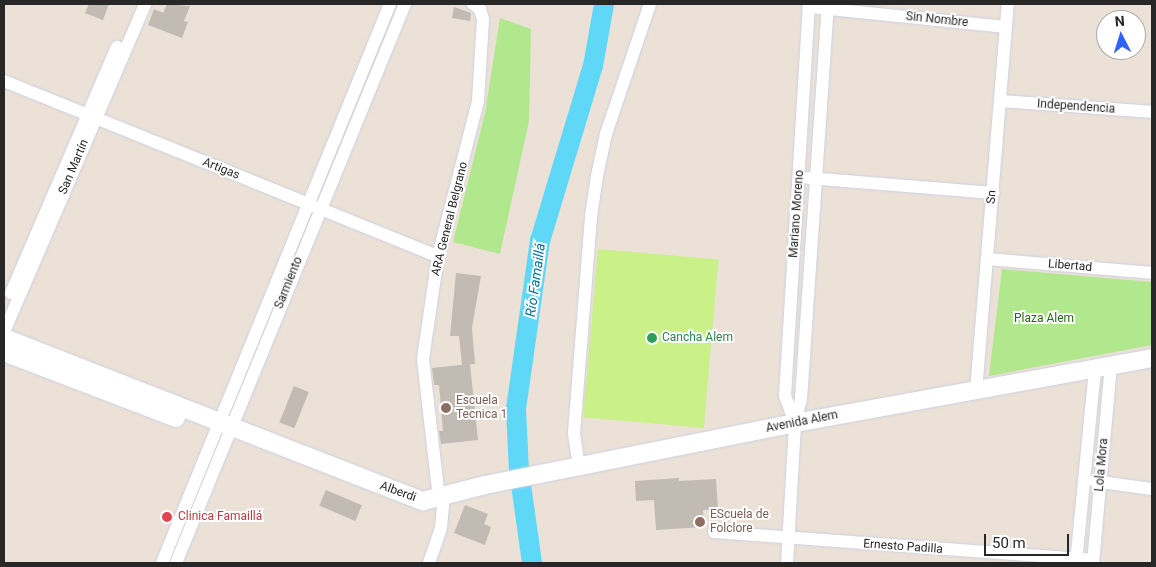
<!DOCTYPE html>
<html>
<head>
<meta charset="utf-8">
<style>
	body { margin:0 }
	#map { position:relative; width:1156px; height:567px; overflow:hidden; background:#ebe1d7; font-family:Roboto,sans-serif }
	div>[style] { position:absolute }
	.green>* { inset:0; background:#b1e88d }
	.pitch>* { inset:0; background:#caf088; transform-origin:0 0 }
	.river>* { height:20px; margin:-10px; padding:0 10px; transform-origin:10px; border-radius:10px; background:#5fd8f8 }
	.building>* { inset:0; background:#c2bbb4; transform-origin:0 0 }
	.roads { filter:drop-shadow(0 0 1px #ccd1e2) drop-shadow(0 0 1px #ccd1e2) }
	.street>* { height:12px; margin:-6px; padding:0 6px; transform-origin:6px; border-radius:6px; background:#fff }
	.secondary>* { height:18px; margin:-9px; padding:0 9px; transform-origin:9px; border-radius:9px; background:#fff }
	.dots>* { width:14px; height:14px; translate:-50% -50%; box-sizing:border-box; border:2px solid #fff; border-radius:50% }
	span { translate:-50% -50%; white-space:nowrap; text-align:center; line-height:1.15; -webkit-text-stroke:4px #fff; paint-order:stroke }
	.street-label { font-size:12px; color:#272727 }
	.park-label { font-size:12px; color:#296813 }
	.leisure-label { font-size:12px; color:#27864d }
	.left { translate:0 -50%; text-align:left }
	.education-label { font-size:12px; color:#785e54 }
	.health-label { font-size:12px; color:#be3a42 }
	.water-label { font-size:14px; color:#0272a0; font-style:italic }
	.frame { position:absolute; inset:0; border:5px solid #272727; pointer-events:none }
	.north { position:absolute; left:1096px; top:10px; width:50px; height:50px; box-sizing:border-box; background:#fff; border:1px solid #a9a9a9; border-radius:50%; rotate:355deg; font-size:14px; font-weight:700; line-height:20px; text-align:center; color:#272727 }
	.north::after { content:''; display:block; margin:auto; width:18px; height:22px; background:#3062ff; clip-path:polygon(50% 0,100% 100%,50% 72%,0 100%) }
	.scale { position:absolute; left:984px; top:534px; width:85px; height:22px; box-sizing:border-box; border:2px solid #272727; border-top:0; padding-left:6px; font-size:15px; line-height:18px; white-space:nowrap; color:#272727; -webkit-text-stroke:4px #fff; paint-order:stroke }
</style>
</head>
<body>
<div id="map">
	<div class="green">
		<i style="clip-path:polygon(500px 18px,531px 29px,529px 121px,500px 254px,453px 242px,485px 113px)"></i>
		<i style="clip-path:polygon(1002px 269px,1152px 282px,1152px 345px,989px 376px)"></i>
	</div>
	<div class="pitch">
		<i style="left:598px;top:249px;width:121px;height:169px;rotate:5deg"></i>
	</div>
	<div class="river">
		<i style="left:532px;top:563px;width:93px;rotate:-98deg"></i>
		<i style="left:519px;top:471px;width:62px;rotate:-92.8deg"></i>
		<i style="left:516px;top:409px;width:170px;rotate:-81.9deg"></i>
		<i style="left:540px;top:241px;width:183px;rotate:-73.2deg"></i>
		<i style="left:593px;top:66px;width:63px;rotate:-79.9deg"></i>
	</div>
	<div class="building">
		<i style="clip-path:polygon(89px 4px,109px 4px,103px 20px,85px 13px)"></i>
		<i style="clip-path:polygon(167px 4px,190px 6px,184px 21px,188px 22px,182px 38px,148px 25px,154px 9px,163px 13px)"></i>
		<i style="clip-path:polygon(454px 7px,471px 13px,470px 21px,452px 18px)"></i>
		<i style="clip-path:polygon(456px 273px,481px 276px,472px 328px,475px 364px,462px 365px,459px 336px,450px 336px)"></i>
		<i style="clip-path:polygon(470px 364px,478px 440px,441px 444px,439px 431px,443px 431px,439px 385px,434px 385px,432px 368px)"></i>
		<i style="left:294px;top:386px;width:16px;height:39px;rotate:22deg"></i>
		<i style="clip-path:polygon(679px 478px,679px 481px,716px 479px,718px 509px,703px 510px,704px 527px,656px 530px,654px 500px,636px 501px,635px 481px)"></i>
		<i style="left:326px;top:490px;width:39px;height:17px;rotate:23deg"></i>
		<i style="clip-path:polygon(465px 505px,488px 514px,484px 524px,491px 527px,485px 545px,454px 533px)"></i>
	</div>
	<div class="roads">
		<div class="street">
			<i style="left:809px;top:7px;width:197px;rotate:5.8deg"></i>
			<i style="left:4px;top:81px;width:468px;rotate:22deg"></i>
			<i style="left:1000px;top:101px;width:152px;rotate:4.1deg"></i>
			<i style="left:808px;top:178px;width:186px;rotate:4.6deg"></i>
			<i style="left:987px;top:259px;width:166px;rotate:4.8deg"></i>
			<i style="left:11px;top:293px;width:268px;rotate:-66.7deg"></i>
			<i style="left:4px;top:332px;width:357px;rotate:-66.7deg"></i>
			<i style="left:976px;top:391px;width:388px;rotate:-85.3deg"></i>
			<i style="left:795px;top:423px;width:29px;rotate:-110deg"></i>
			<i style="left:785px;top:396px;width:393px;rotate:-86.5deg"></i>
			<i style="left:579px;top:466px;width:33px;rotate:-99deg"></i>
			<i style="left:574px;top:433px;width:217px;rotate:-85.5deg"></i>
			<i style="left:591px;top:217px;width:41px;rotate:-81.7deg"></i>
			<i style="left:597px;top:176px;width:43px;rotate:-77.9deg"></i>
			<i style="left:606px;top:134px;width:137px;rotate:-71.3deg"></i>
			<i style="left:1094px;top:481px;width:59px;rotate:7.9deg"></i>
			<i style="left:714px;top:532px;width:380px;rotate:4.2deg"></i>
			<i style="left:162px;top:563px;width:604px;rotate:-67.81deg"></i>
			<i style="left:176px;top:563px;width:604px;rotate:-67.72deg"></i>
			<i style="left:429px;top:563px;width:37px;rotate:-71deg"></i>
			<i style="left:441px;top:528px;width:23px;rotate:-85deg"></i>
			<i style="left:443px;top:505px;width:8px;rotate:-120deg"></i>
			<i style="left:439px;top:498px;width:140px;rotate:-96.6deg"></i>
			<i style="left:423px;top:359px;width:104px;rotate:-81.7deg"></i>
			<i style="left:438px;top:256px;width:160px;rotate:-75.5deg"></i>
			<i style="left:478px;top:101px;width:82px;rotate:-86.5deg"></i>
			<i style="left:483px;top:19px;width:10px;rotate:-107deg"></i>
			<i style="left:480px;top:9px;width:9px;rotate:-144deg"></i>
			<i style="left:787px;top:563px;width:140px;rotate:-86.7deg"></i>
			<i style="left:795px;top:423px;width:25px;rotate:-76deg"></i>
			<i style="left:801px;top:399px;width:396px;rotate:-86.1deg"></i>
			<i style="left:1076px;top:563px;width:194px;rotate:-84.4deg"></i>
			<i style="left:1093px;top:563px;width:197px;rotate:-84.8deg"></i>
		</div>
		<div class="secondary">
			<i style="left:4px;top:338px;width:450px;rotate:21.3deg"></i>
			<i style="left:423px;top:501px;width:64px;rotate:-14.5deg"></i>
			<i style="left:485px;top:485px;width:316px;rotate:-11.3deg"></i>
			<i style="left:795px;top:423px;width:363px;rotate:-10.3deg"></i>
			<i style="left:4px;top:352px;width:184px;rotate:21deg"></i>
		</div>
	</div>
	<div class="dots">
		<i style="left:652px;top:338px;background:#2e9e5b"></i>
		<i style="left:446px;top:408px;background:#8d6e63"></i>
		<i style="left:167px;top:517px;background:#e0444e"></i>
		<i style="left:700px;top:522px;background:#8d6e63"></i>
	</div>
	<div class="street-label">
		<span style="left:937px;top:20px;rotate:6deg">Sin Nombre</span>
		<span style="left:1076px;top:107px;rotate:4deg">Independencia</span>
		<span style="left:74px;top:167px;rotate:-67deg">San Martín</span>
		<span style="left:221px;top:169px;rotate:22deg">Artigas</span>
		<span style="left:992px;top:197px;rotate:-85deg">Sn</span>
		<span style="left:797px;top:214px;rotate:-86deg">Mariano Moreno</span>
		<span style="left:450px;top:219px;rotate:-76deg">ARA General Belgrano</span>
		<span style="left:1070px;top:266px;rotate:5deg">Libertad</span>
		<span style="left:289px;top:283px;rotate:-68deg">Sarmiento</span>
		<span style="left:802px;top:422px;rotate:-11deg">Avenida Alem</span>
		<span style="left:1102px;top:465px;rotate:-85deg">Lola Mora</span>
		<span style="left:398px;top:492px;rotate:20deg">Alberdi</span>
		<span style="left:903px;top:547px;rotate:4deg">Ernesto Padilla</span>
	</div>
	<div class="park-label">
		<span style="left:1044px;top:319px">Plaza Alem</span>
	</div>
	<div class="leisure-label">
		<span class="left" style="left:662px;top:338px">Cancha Alem</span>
	</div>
	<div class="education-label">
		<span class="left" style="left:456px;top:408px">Escuela<br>Tecnica 1</span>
		<span class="left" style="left:710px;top:522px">EScuela de<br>Folclore</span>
	</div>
	<div class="health-label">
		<span class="left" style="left:178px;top:517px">Clinica Famaillá</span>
	</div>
	<div class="water-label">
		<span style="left:535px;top:280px;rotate:-82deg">Río Famaillá</span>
	</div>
	<div class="frame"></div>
	<div class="north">N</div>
	<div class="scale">50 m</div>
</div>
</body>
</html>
